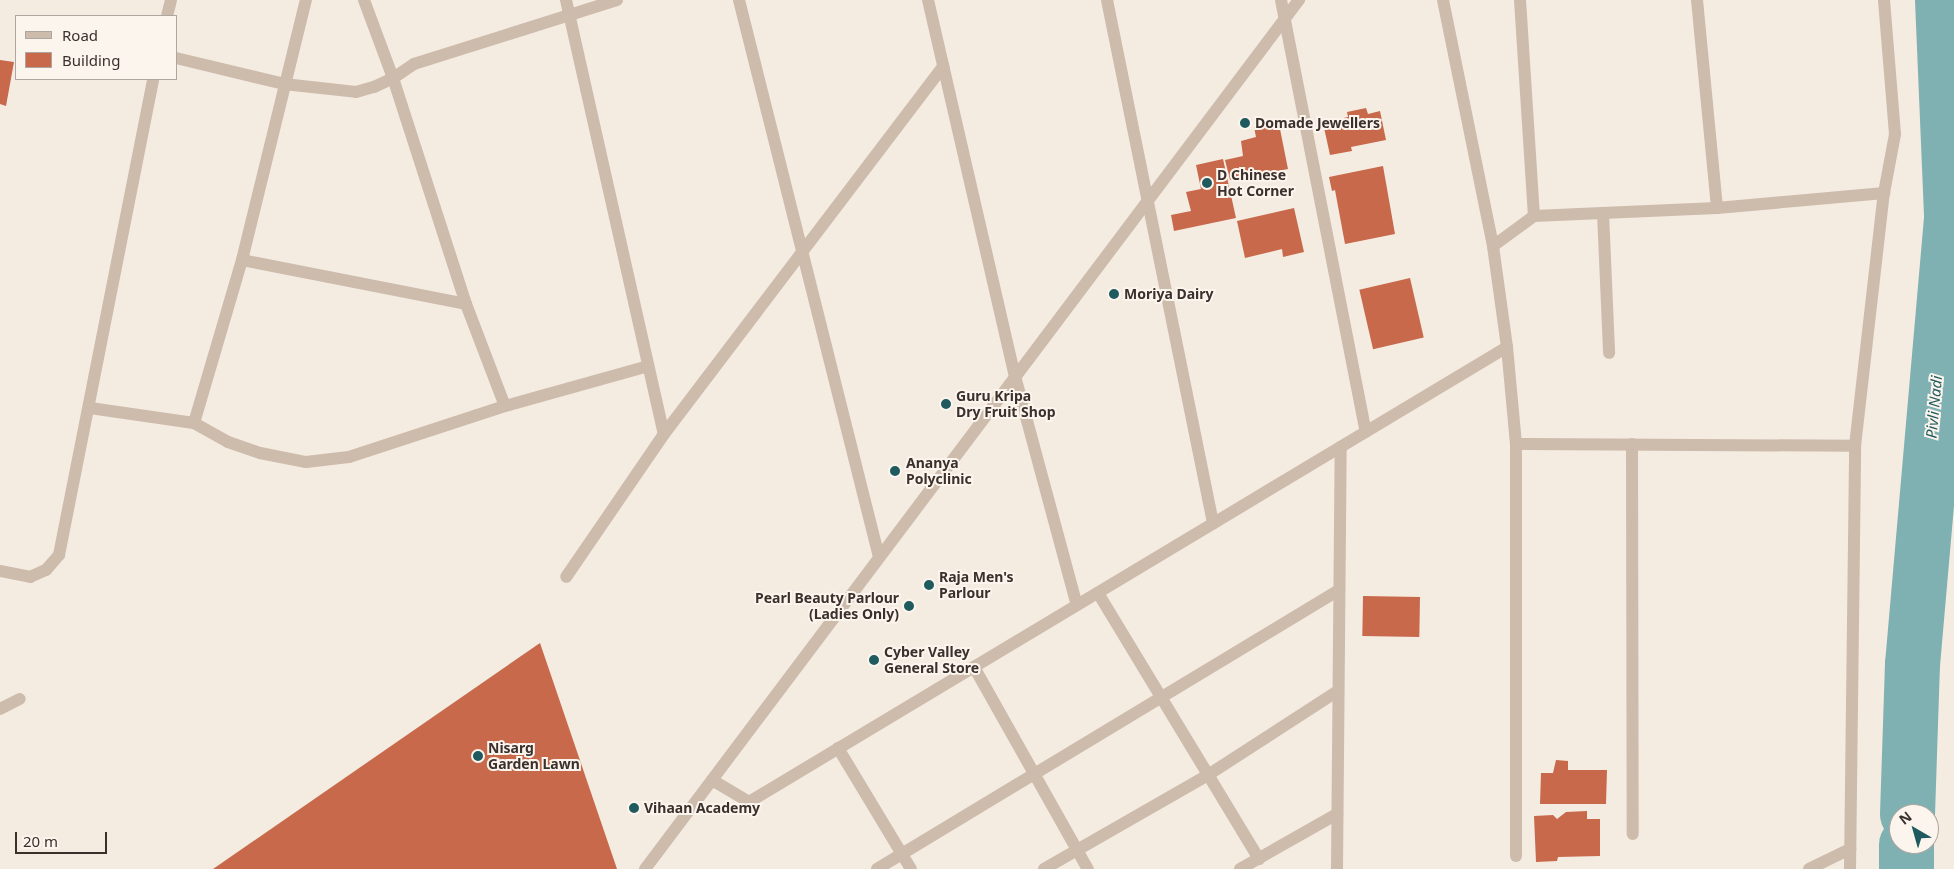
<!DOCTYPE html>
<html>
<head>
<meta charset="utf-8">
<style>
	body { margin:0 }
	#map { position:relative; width:1954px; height:869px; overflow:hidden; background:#f4ebe1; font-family:"Noto Sans",sans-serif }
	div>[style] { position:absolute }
	.river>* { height:55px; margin:-27.5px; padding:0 27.5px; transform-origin:27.5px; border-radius:27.5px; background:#7fb0b2 }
	.building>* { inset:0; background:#c8694b; transform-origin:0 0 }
	.minor>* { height:12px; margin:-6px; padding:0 6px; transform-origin:6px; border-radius:6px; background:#cdbbac }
	.dots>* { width:14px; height:14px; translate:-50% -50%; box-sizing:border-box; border:2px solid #fbf5ee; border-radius:50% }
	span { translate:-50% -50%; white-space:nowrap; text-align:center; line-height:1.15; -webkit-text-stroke:4px #fbf5ee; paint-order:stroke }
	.poi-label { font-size:14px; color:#3b302b; font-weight:700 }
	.left { translate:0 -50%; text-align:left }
	.right { translate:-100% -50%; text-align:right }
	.water-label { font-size:15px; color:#1f5a5e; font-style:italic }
	.legend { position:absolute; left:15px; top:15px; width:162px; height:65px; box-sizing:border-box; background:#fbf5ee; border:1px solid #aea6a0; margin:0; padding:6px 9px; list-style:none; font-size:15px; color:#3b302b }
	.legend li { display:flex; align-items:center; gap:10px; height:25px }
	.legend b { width:25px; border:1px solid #aea6a0 }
	.north { position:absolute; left:1889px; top:804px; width:50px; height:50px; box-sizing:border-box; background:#fbf5ee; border:1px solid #aea6a0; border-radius:50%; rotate:322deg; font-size:14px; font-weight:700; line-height:20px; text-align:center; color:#3b302b }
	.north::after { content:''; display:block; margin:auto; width:18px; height:22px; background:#1f5a5e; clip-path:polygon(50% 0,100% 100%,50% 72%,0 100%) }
	.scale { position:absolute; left:15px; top:832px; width:92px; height:22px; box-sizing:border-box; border:2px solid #3b302b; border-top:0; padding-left:6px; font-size:15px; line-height:18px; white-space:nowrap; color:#3b302b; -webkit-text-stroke:4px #fbf5ee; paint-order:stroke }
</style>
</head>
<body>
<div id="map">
	<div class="river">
		<i style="left:1907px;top:814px;width:150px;rotate:-88.1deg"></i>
		<i style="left:1912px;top:664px;width:452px;rotate:-85deg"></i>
		<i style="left:1951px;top:214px;width:214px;rotate:-92.4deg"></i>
		<i style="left:1906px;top:869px;width:25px;rotate:-90deg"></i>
	</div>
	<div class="building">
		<i style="clip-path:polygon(0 60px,14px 62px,6px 106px,0 104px)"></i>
		<i style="clip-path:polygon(1366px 108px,1368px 114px,1380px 111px,1386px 140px,1351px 147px,1352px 151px,1330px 155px,1323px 123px,1348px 117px,1347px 112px)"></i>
		<i style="clip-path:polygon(1278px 119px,1288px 169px,1230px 180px,1225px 160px,1243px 156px,1241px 141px,1256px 137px,1254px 127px)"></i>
		<i style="clip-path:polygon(1223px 159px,1236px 218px,1174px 231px,1171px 215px,1191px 211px,1186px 192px,1201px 189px,1196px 165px)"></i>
		<i style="clip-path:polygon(1383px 166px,1395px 234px,1345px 244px,1335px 190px,1332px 191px,1329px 177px)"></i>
		<i style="clip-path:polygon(1294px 208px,1304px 252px,1283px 257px,1282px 249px,1245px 258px,1237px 221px)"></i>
		<i style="left:1410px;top:278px;width:61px;height:52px;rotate:77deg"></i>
		<i style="left:1363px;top:596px;width:57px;height:40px;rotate:1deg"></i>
		<i style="clip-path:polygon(540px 643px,617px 869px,213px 869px)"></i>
		<i style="clip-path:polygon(1556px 760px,1568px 761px,1568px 770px,1607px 770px,1606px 804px,1540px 804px,1541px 773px,1553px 773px)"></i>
		<i style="clip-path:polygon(1587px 811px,1587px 819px,1600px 819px,1600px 856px,1558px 857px,1557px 861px,1536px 862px,1534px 816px,1553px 815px,1557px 819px,1566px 812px)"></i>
	</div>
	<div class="minor">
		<i style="left:566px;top:0;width:445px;rotate:77.3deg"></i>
		<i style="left:664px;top:434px;width:173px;rotate:124.4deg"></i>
		<i style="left:617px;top:0;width:213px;rotate:162.5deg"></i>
		<i style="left:414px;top:64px;width:25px;rotate:146deg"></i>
		<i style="left:393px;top:78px;width:237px;rotate:72.1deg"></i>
		<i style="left:466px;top:304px;width:109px;rotate:69.1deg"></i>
		<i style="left:505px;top:406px;width:148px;rotate:-15.6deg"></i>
		<i style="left:739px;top:0;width:574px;rotate:75.89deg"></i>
		<i style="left:928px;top:0;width:386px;rotate:77deg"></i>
		<i style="left:1015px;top:376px;width:237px;rotate:74.9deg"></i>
		<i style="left:1107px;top:0;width:534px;rotate:78.54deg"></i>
		<i style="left:1281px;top:0;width:440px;rotate:78.9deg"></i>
		<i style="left:1443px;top:0;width:251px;rotate:78.5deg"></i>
		<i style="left:1520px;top:0;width:216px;rotate:86.3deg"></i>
		<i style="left:1534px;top:216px;width:183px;rotate:-2.5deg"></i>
		<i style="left:1717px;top:208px;width:168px;rotate:-5.1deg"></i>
		<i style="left:1884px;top:193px;width:60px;rotate:-79.4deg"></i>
		<i style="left:1895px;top:134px;width:134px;rotate:-94.7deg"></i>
		<i style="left:1697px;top:0;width:209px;rotate:84.5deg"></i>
		<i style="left:167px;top:16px;width:16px;rotate:-76deg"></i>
		<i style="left:176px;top:58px;width:111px;rotate:13.5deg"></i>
		<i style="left:284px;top:84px;width:72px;rotate:6.3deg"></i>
		<i style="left:356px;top:92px;width:19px;rotate:-16deg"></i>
		<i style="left:374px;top:87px;width:21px;rotate:-25deg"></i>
		<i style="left:393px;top:78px;width:83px;rotate:-110.4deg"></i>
		<i style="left:1603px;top:213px;width:140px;rotate:87.5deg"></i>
		<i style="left:242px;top:260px;width:268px;rotate:-76.2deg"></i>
		<i style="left:1507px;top:347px;width:97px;rotate:84.7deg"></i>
		<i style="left:1516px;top:444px;width:412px;rotate:90deg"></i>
		<i style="left:90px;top:408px;width:105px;rotate:8.2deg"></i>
		<i style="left:194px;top:423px;width:170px;rotate:-73.6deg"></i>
		<i style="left:242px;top:260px;width:228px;rotate:11.1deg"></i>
		<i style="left:194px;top:423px;width:39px;rotate:29deg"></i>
		<i style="left:228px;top:442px;width:34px;rotate:19deg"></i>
		<i style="left:260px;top:453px;width:47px;rotate:11.1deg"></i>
		<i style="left:306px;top:462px;width:43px;rotate:-6.6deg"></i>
		<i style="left:349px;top:457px;width:164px;rotate:-18.1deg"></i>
		<i style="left:664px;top:434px;width:462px;rotate:-52.8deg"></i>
		<i style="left:1516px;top:444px;width:339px;rotate:0.3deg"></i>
		<i style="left:1632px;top:444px;width:390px;rotate:89.9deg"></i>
		<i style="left:0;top:571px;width:31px;rotate:11deg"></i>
		<i style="left:30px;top:577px;width:17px;rotate:-24deg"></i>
		<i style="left:46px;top:570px;width:20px;rotate:-49deg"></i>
		<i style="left:59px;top:555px;width:485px;rotate:-78.8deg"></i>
		<i style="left:1098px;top:593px;width:311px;rotate:58.8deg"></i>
		<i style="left:974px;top:667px;width:232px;rotate:60.6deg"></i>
		<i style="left:0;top:709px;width:22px;rotate:-27deg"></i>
		<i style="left:838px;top:748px;width:141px;rotate:58.9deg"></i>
		<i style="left:712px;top:780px;width:43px;rotate:30.7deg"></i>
		<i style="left:749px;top:802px;width:884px;rotate:-30.97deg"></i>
		<i style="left:1507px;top:347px;width:102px;rotate:-97.9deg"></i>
		<i style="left:1493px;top:246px;width:51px;rotate:-36.2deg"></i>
		<i style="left:645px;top:869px;width:1088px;rotate:-53.04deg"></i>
		<i style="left:877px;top:869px;width:540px;rotate:-31.13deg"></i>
		<i style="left:1044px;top:869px;width:189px;rotate:-29.8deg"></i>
		<i style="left:1208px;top:775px;width:155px;rotate:-32.9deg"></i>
		<i style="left:1240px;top:869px;width:112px;rotate:-29.6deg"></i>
		<i style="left:1337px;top:869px;width:422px;rotate:-89.5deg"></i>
		<i style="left:1809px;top:869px;width:46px;rotate:-26deg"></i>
		<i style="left:1850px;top:869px;width:423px;rotate:-89.3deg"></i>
		<i style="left:1855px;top:446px;width:255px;rotate:-83.5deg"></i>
	</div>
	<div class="dots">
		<i style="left:1245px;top:123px;background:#1f5a5e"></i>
		<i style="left:1207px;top:183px;background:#1f5a5e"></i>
		<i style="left:1114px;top:294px;background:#1f5a5e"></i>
		<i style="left:946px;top:404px;background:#1f5a5e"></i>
		<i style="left:895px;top:471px;background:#1f5a5e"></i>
		<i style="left:929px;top:585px;background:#1f5a5e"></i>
		<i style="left:909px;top:606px;background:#1f5a5e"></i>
		<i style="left:874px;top:660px;background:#1f5a5e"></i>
		<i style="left:478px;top:756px;background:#1f5a5e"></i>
		<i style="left:634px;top:808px;background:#1f5a5e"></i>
	</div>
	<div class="poi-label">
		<span class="left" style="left:1255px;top:123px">Domade Jewellers</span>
		<span class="left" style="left:1217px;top:183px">D Chinese<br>Hot Corner</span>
		<span class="left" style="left:1124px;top:294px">Moriya Dairy</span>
		<span class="left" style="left:956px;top:404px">Guru Kripa<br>Dry Fruit Shop</span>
		<span class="left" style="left:906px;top:471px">Ananya<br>Polyclinic</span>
		<span class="left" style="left:939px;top:585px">Raja Men's<br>Parlour</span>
		<span class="right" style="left:899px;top:606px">Pearl Beauty Parlour<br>(Ladies Only)</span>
		<span class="left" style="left:884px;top:660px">Cyber Valley<br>General Store</span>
		<span class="left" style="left:488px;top:756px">Nisarg<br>Garden Lawn</span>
		<span class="left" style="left:644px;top:808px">Vihaan Academy</span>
	</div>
	<div class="water-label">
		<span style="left:1934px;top:407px;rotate:-85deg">Pivli Nadi</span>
	</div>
	<ul class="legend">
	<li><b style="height:6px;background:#cdbbac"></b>Road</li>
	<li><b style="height:14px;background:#c8694b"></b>Building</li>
	</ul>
	<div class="north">N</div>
	<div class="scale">20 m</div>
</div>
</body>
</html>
